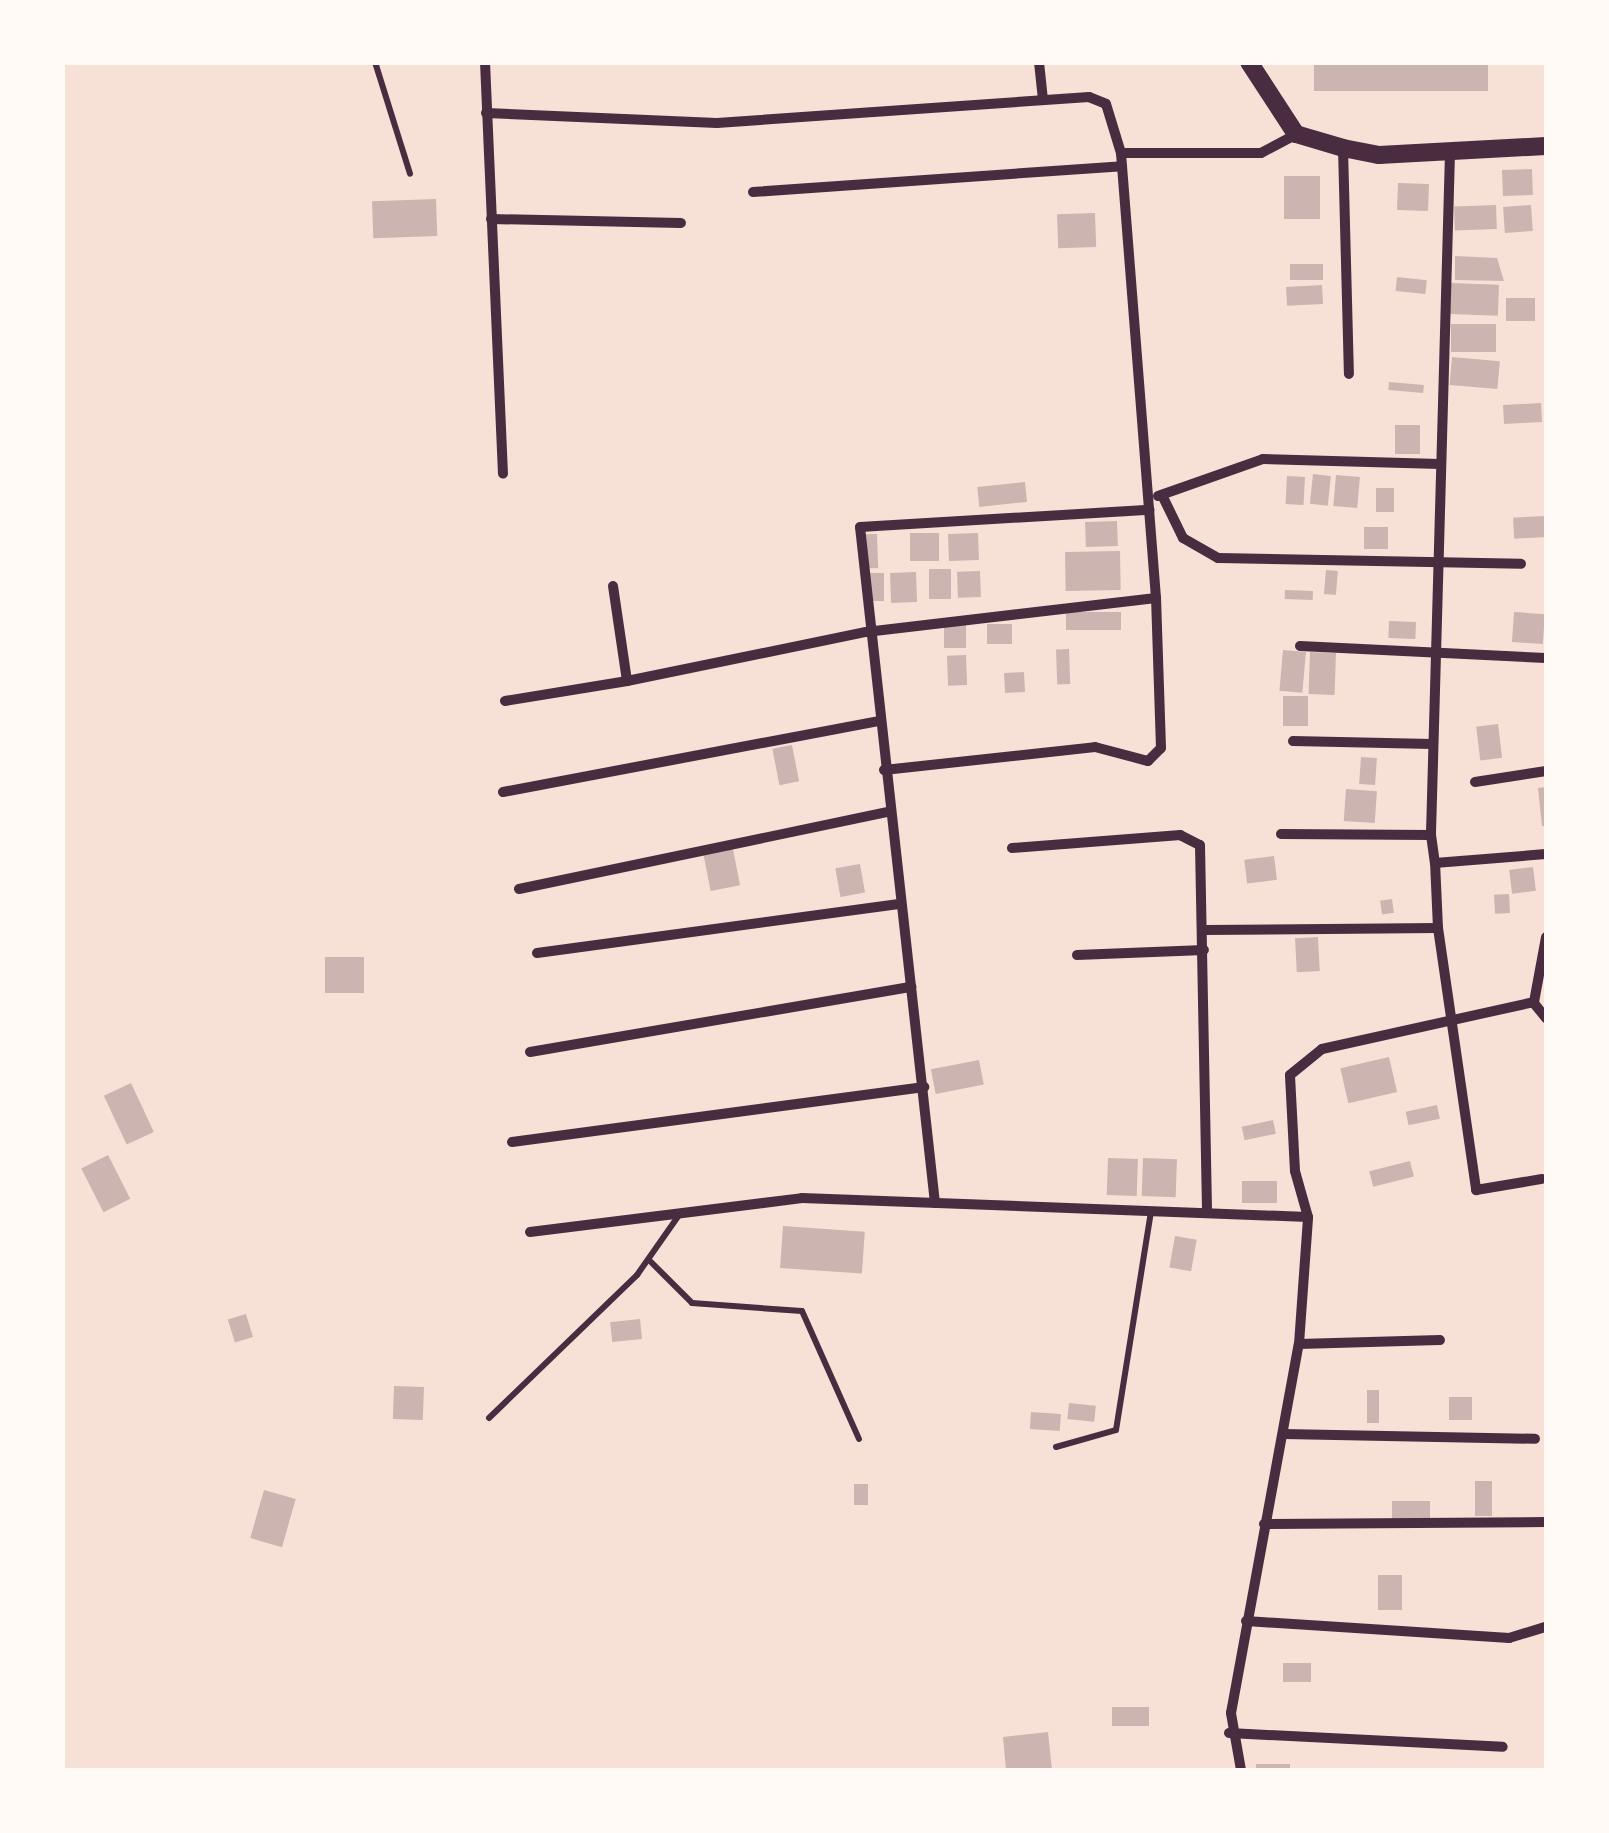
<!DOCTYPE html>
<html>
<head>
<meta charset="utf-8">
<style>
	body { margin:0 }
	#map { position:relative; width:1609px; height:1833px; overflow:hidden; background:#f7e1d7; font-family:Raleway,sans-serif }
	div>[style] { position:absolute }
	.building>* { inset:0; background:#ccb4b1; transform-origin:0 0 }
	.service>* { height:6px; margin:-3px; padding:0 3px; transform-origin:3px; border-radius:3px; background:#4a2c40 }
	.minor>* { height:10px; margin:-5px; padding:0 5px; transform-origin:5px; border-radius:5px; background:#4a2c40 }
	.secondary>* { height:18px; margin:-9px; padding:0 9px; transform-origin:9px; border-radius:9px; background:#4a2c40 }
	span { translate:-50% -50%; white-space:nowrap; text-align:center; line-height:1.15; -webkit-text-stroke:9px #fffaf5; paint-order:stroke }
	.frame { position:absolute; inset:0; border:65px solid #fffaf5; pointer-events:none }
</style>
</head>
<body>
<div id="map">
	<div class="building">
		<i style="left:1314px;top:62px;width:174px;height:29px"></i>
		<i style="left:1532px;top:169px;width:26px;height:30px;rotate:88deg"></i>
		<i style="left:1284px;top:176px;width:36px;height:43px"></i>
		<i style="left:1398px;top:183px;width:31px;height:27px;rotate:2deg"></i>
		<i style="left:436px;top:199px;width:37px;height:64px;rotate:88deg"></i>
		<i style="left:1496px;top:205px;width:24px;height:42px;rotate:88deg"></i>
		<i style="left:1531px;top:205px;width:26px;height:28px;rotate:86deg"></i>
		<i style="left:1095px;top:213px;width:34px;height:38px;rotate:88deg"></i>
		<i style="clip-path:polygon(1455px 256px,1497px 258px,1504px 281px,1455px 280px)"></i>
		<i style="left:1290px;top:264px;width:33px;height:16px"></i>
		<i style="left:1397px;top:277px;width:30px;height:14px;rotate:6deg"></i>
		<i style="left:1451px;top:283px;width:48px;height:31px;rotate:2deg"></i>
		<i style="left:1322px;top:285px;width:19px;height:36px;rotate:87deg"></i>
		<i style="left:1506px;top:298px;width:29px;height:23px"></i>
		<i style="left:1451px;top:324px;width:45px;height:28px"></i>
		<i style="left:1452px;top:357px;width:48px;height:28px;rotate:5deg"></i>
		<i style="left:1389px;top:382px;width:35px;height:8px;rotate:5deg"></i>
		<i style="left:1541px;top:403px;width:19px;height:38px;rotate:87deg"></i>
		<i style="left:1395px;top:425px;width:25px;height:29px"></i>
		<i style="left:1313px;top:474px;width:18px;height:30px;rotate:6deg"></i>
		<i style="left:1336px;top:475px;width:24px;height:31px;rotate:5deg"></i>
		<i style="left:1287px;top:476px;width:18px;height:28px;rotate:3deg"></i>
		<i style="left:1025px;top:482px;width:20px;height:48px;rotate:84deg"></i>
		<i style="left:1376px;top:488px;width:18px;height:24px"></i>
		<i style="left:1545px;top:516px;width:21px;height:32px;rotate:87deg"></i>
		<i style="left:1117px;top:521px;width:25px;height:32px;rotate:88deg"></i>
		<i style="left:1364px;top:527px;width:24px;height:22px"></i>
		<i style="left:939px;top:533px;width:28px;height:29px;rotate:90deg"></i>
		<i style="left:978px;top:533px;width:27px;height:30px;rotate:88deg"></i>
		<i style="left:877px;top:534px;width:34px;height:16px;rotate:88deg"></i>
		<i style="left:1120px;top:551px;width:39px;height:55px;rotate:89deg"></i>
		<i style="left:929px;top:569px;width:22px;height:30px"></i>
		<i style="left:1326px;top:570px;width:12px;height:24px;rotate:5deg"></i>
		<i style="left:980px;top:571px;width:26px;height:23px;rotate:88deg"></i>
		<i style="left:916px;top:572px;width:30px;height:26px;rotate:88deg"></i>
		<i style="left:865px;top:573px;width:19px;height:28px"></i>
		<i style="left:1285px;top:590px;width:28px;height:9px;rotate:2deg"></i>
		<i style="left:1121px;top:612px;width:18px;height:55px;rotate:90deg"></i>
		<i style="left:1514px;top:612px;width:31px;height:30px;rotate:4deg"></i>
		<i style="left:1389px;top:621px;width:27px;height:17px;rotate:2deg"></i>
		<i style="left:944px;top:624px;width:22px;height:24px"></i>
		<i style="left:987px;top:624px;width:25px;height:20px"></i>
		<i style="left:1069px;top:649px;width:35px;height:13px;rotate:88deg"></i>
		<i style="left:1283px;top:650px;width:23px;height:41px;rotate:5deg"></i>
		<i style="left:1310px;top:652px;width:26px;height:42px;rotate:2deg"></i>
		<i style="left:966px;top:655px;width:30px;height:19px;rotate:88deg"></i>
		<i style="left:1024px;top:672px;width:20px;height:20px;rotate:87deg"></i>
		<i style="left:1283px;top:696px;width:25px;height:30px"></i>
		<i style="left:1498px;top:724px;width:34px;height:22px;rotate:83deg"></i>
		<i style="left:792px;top:745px;width:37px;height:20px;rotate:79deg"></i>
		<i style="left:1361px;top:757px;width:16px;height:27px;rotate:4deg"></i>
		<i style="clip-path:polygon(1546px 787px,1546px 826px,1542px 826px,1538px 788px)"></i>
		<i style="left:1346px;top:789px;width:31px;height:32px;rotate:4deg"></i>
		<i style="left:733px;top:849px;width:37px;height:30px;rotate:79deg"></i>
		<i style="left:1274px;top:856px;width:24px;height:30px;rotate:83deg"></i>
		<i style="left:860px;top:864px;width:29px;height:25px;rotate:80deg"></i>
		<i style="left:1533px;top:867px;width:24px;height:24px;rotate:83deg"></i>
		<i style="left:1509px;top:894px;width:19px;height:15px;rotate:87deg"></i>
		<i style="left:1392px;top:899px;width:14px;height:12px;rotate:82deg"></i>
		<i style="left:1318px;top:937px;width:34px;height:23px;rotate:87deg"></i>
		<i style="left:325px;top:957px;width:39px;height:36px"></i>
		<i style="left:1389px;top:1057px;width:36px;height:50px;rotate:77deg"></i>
		<i style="left:979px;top:1060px;width:25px;height:49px;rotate:79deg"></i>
		<i style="left:131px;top:1083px;width:54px;height:30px;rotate:65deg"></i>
		<i style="left:1437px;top:1105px;width:14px;height:32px;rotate:78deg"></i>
		<i style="left:1273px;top:1120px;width:14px;height:32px;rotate:78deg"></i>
		<i style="left:108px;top:1155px;width:49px;height:30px;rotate:63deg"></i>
		<i style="left:1108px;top:1158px;width:30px;height:37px;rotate:2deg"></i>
		<i style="left:1143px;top:1158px;width:34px;height:38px;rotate:2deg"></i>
		<i style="left:1410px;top:1161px;width:16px;height:42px;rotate:76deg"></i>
		<i style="left:1242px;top:1181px;width:35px;height:22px"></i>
		<i style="left:783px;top:1226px;width:82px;height:42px;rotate:4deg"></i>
		<i style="left:1175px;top:1236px;width:22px;height:32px;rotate:10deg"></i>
		<i style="left:246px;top:1314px;width:24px;height:19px;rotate:73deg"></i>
		<i style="left:640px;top:1319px;width:20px;height:30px;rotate:84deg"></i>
		<i style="left:394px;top:1386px;width:30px;height:33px;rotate:2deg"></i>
		<i style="left:1367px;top:1390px;width:12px;height:33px"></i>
		<i style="left:1449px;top:1397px;width:23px;height:23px"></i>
		<i style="left:1069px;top:1403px;width:27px;height:16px;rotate:6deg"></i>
		<i style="left:1031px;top:1412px;width:30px;height:17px;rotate:4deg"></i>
		<i style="left:1475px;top:1481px;width:17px;height:35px"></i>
		<i style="left:854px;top:1484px;width:14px;height:21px"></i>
		<i style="left:264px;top:1490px;width:33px;height:50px;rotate:16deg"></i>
		<i style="left:1392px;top:1501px;width:38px;height:18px"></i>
		<i style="left:1378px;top:1575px;width:24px;height:35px"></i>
		<i style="left:1283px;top:1663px;width:28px;height:19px"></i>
		<i style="left:1112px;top:1707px;width:37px;height:19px"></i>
		<i style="clip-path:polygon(1048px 1732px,1052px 1770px,1006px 1770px,1003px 1737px)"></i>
		<i style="left:1256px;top:1764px;width:34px;height:6px"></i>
	</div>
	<div class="service">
		<i style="left:375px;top:62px;width:117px;rotate:72.6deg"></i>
		<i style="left:650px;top:1261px;width:59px;rotate:45deg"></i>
		<i style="left:692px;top:1303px;width:110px;rotate:4.2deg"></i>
		<i style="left:802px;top:1311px;width:140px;rotate:66deg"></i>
		<i style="left:489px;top:1418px;width:206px;rotate:-44deg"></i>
		<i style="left:637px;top:1275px;width:73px;rotate:-55deg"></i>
		<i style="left:1056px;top:1447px;width:62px;rotate:-15.8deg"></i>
		<i style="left:1116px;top:1430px;width:222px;rotate:-80.9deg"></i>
	</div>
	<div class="minor">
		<i style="left:485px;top:62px;width:412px;rotate:87.5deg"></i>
		<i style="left:1039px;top:62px;width:38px;rotate:84deg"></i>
		<i style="left:486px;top:113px;width:231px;rotate:2.5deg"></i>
		<i style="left:717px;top:123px;width:373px;rotate:-4deg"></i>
		<i style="left:1089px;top:97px;width:18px;rotate:22deg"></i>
		<i style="left:1106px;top:104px;width:51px;rotate:73deg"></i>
		<i style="left:1343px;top:148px;width:226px;rotate:88.5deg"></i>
		<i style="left:1450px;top:153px;width:682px;rotate:91.6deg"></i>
		<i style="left:1431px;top:835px;width:28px;rotate:82deg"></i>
		<i style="left:1435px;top:863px;width:111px;rotate:-4.6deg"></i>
		<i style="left:753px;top:192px;width:370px;rotate:-4deg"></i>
		<i style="left:491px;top:219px;width:190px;rotate:1.2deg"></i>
		<i style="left:1162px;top:495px;width:48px;rotate:64deg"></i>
		<i style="left:1183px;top:538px;width:40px;rotate:29.7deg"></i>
		<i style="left:1218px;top:558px;width:303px;rotate:1.1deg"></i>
		<i style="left:1158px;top:496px;width:111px;rotate:-19.4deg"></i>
		<i style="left:1263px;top:459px;width:177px;rotate:1.6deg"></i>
		<i style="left:613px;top:586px;width:96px;rotate:81.6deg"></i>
		<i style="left:627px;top:681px;width:244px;rotate:-11.6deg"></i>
		<i style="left:866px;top:632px;width:292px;rotate:-6.7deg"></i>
		<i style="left:1156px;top:598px;width:446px;rotate:-94.5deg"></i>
		<i style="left:1121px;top:153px;width:140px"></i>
		<i style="left:1261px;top:153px;width:40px;rotate:-28deg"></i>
		<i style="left:1300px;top:646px;width:246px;rotate:2.8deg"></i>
		<i style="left:505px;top:701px;width:124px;rotate:-9.3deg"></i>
		<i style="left:1293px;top:741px;width:139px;rotate:1.2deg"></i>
		<i style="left:884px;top:770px;width:212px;rotate:-6.2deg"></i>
		<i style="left:1095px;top:747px;width:55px;rotate:14.8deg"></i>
		<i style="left:1148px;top:761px;width:18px;rotate:-45deg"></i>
		<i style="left:1161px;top:748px;width:150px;rotate:-91.9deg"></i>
		<i style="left:1475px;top:782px;width:72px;rotate:-8.8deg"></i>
		<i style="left:503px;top:792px;width:382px;rotate:-10.7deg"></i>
		<i style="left:1281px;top:834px;width:150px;rotate:0.4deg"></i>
		<i style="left:1012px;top:848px;width:169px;rotate:-4.4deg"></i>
		<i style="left:1180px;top:835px;width:22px;rotate:27deg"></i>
		<i style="left:1200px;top:845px;width:368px;rotate:88.9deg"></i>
		<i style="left:519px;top:889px;width:378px;rotate:-11.8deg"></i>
		<i style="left:1438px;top:928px;width:265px;rotate:81.7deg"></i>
		<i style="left:1476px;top:1190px;width:67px;rotate:-9.5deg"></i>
		<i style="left:1204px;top:930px;width:234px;rotate:-0.5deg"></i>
		<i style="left:1438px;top:928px;width:65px;rotate:-92.6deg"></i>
		<i style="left:537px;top:953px;width:367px;rotate:-7.7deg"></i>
		<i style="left:1077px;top:955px;width:127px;rotate:-2.3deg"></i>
		<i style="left:1533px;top:1002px;width:21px;rotate:51deg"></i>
		<i style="left:530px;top:1052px;width:387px;rotate:-9.7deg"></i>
		<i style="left:512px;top:1142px;width:416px;rotate:-7.6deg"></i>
		<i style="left:935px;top:1203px;width:680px;rotate:-96.33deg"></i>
		<i style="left:860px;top:527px;width:290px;rotate:-3.4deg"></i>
		<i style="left:530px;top:1232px;width:274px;rotate:-7.1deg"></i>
		<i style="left:802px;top:1198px;width:506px;rotate:2.15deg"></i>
		<i style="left:1299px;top:1344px;width:141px;rotate:-1.6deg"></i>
		<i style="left:1284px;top:1434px;width:251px;rotate:1.1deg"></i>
		<i style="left:1264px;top:1524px;width:282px;rotate:-0.4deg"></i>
		<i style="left:1246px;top:1621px;width:264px;rotate:3.7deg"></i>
		<i style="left:1509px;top:1638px;width:39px;rotate:-17deg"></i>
		<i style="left:1229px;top:1733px;width:274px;rotate:2.9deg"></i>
		<i style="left:1241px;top:1770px;width:58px;rotate:-100deg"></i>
		<i style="left:1231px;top:1713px;width:375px;rotate:-79.6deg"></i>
		<i style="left:1299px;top:1344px;width:127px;rotate:-85.9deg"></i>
		<i style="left:1308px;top:1217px;width:48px;rotate:-105.8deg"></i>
		<i style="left:1295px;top:1171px;width:96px;rotate:-93deg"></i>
		<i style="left:1290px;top:1075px;width:41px;rotate:-39.1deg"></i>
		<i style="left:1322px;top:1049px;width:217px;rotate:-12.5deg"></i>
		<i style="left:1534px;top:1002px;width:66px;rotate:-79.5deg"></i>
	</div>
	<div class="secondary">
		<i style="left:1249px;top:62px;width:86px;rotate:56.9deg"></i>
		<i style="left:1296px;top:134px;width:49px;rotate:16.6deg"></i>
		<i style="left:1343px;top:148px;width:37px;rotate:11deg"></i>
		<i style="left:1379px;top:155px;width:167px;rotate:-3.1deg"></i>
	</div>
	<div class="frame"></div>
</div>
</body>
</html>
